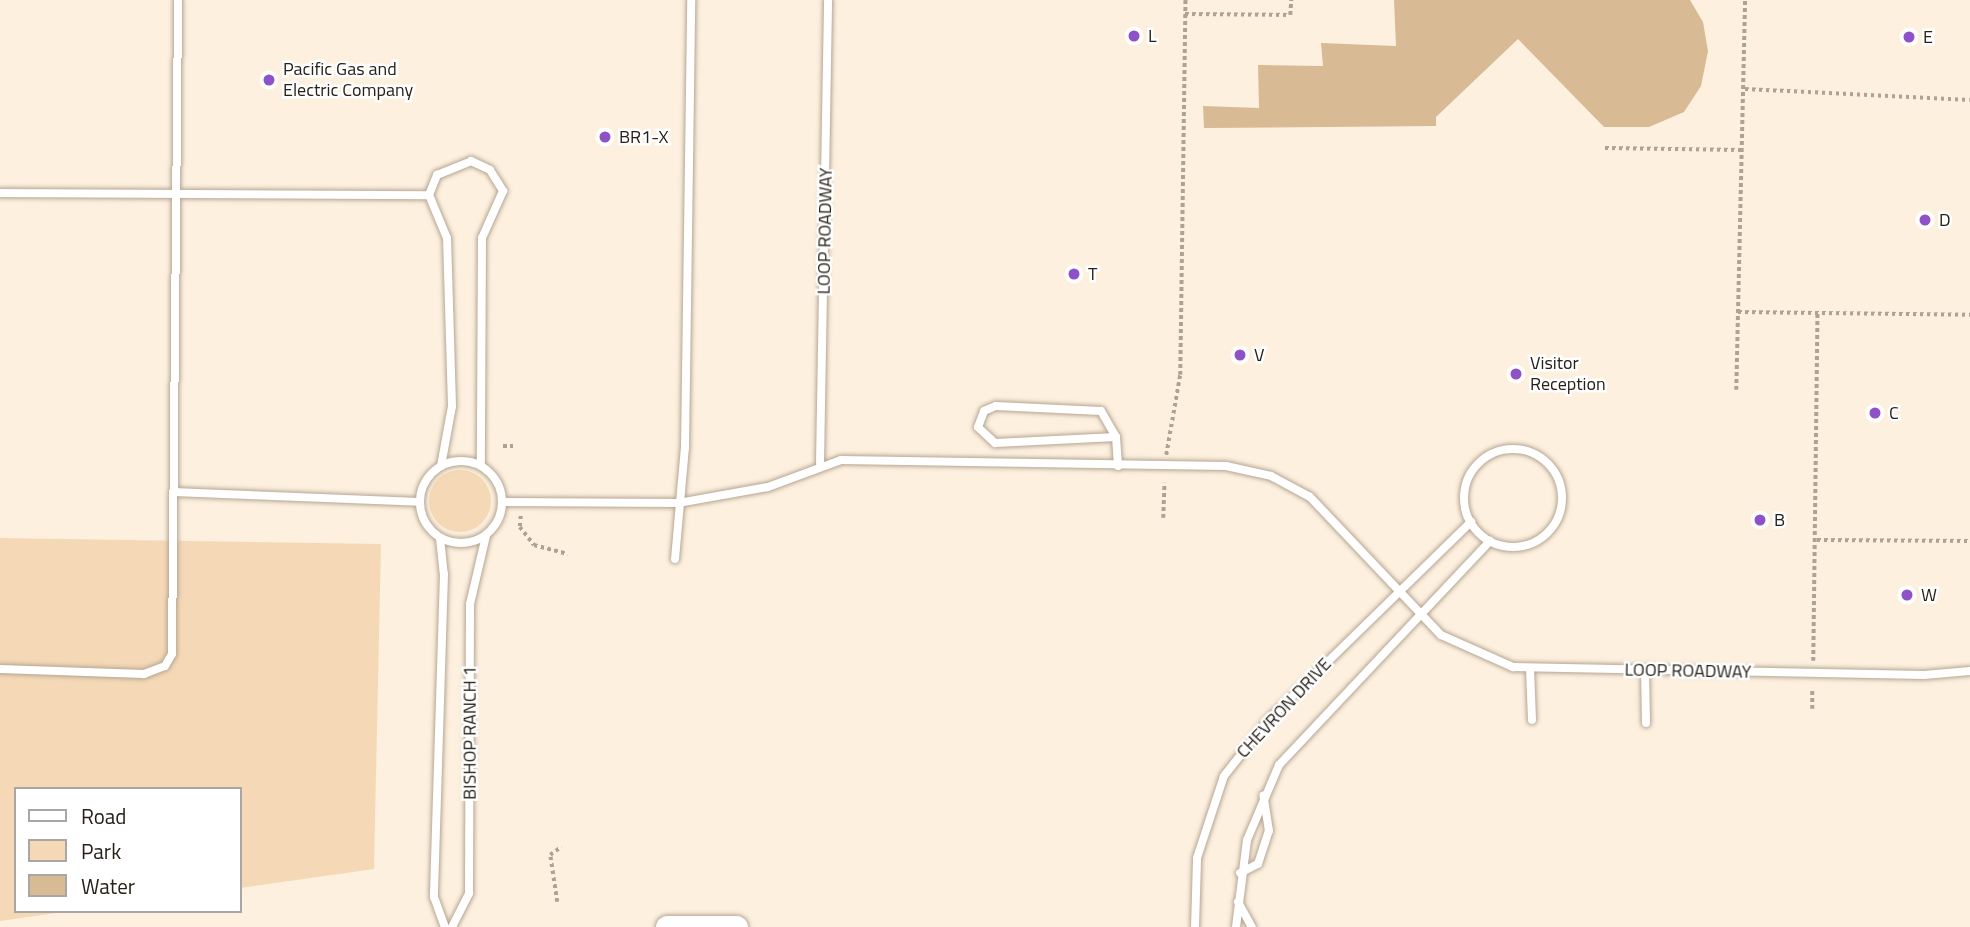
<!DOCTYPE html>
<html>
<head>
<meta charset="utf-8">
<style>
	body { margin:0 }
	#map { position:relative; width:1970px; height:927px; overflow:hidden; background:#fdf0df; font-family:"Titillium Web",sans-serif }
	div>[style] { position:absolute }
	.green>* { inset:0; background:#f5d9b6 }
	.round { border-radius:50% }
	.water>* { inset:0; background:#d8ba94 }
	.path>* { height:3.5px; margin-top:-1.75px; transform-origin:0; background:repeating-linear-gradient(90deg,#ada395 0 3.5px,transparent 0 7px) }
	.roads { filter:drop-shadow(0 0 2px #b6a693) drop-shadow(0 0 2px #b6a693) }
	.service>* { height:8px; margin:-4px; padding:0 4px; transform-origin:4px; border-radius:4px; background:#fff }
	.service>.ring { margin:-4px; padding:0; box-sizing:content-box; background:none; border:8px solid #fff; border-radius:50% }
	.secondary>* { height:23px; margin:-11.5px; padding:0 11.5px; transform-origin:11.5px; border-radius:11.5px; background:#fff }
	.dots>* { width:19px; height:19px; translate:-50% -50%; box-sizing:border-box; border:4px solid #fff; border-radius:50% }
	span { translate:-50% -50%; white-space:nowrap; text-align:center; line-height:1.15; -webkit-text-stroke:5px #fff; paint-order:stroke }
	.poi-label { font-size:18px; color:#272119 }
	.left { translate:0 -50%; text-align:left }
	.street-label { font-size:18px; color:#272119 }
	.legend { position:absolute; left:14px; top:787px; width:228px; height:126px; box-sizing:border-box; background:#fff; border:2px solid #a9a6a3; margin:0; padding:9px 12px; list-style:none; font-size:21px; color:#272119 }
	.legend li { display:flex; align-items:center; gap:14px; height:35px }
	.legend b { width:35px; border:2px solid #a9a6a3 }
</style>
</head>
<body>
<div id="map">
	<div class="green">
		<i class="round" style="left:429px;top:470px;width:62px;height:62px"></i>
		<i style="clip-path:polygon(0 538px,381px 544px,374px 869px,240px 888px,240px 789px,16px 789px,16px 911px,70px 911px,0 921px)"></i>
	</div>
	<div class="water">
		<i style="clip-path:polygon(1394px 0,1690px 0,1703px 22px,1708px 51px,1701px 86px,1684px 112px,1649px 127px,1604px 127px,1518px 39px,1436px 117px,1436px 126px,1204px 128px,1203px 106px,1259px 108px,1258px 65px,1323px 66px,1321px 43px,1396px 46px)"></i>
	</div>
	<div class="path">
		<i style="left:1185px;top:14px;width:105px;rotate:0.5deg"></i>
		<i style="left:1290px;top:15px;width:15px;rotate:-86deg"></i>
		<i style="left:1745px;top:89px;width:225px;rotate:2.8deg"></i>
		<i style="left:1605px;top:148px;width:137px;rotate:0.8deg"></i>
		<i style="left:1738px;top:312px;width:232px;rotate:0.7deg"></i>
		<i style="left:1736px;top:390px;width:390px;rotate:-88.7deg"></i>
		<i style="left:503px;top:446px;width:14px"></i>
		<i style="left:1166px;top:455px;width:81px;rotate:-80.1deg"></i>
		<i style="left:1180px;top:375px;width:375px;rotate:-89.2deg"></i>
		<i style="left:521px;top:516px;width:11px;rotate:95deg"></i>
		<i style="left:520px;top:527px;width:23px;rotate:52deg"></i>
		<i style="left:534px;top:545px;width:35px;rotate:15deg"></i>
		<i style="left:1163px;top:518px;width:35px;rotate:-88deg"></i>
		<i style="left:1817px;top:540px;width:153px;rotate:0.4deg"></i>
		<i style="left:1813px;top:661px;width:348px;rotate:-89.3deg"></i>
		<i style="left:1812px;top:709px;width:19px;rotate:-90deg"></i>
		<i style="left:557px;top:902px;width:48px;rotate:-98.5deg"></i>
		<i style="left:550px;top:855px;width:14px;rotate:-36deg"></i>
	</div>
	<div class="roads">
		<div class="service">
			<i style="left:0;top:193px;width:429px;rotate:0.3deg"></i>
			<i style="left:1116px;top:437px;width:121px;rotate:177.2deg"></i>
			<i style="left:995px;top:443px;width:23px;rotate:-137deg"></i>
			<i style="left:978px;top:427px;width:17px;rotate:-69deg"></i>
			<i style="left:984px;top:411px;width:13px;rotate:-23deg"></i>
			<i style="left:996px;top:406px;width:105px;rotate:2.7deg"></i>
			<i style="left:1101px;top:411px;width:30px;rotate:60deg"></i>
			<i style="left:1116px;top:437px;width:29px;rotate:86deg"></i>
			<i class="ring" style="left:1464px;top:449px;width:90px;height:90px"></i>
			<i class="ring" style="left:420px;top:461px;width:74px;height:74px"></i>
			<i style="left:820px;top:463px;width:463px;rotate:-89deg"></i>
			<i style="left:441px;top:466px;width:61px;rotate:-79.6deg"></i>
			<i style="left:452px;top:406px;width:168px;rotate:-91.7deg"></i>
			<i style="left:447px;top:238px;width:47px;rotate:-112.7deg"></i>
			<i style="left:429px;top:195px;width:22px;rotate:-68deg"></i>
			<i style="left:437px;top:175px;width:37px;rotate:-22deg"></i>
			<i style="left:471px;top:161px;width:21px;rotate:25deg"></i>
			<i style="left:490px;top:170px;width:25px;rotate:58deg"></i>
			<i style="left:503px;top:191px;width:51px;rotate:114.1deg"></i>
			<i style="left:482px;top:238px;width:227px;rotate:90.3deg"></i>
			<i style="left:173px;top:492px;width:246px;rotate:2.3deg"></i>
			<i style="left:503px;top:502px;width:175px;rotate:0.3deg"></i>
			<i style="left:678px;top:503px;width:91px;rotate:-10.1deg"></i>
			<i style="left:768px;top:487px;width:78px;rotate:-20.3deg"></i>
			<i style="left:841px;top:460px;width:385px;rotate:0.9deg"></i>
			<i style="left:1226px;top:466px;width:46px;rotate:12.5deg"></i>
			<i style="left:1271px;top:476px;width:44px;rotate:28.3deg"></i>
			<i style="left:1310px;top:497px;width:190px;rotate:46.5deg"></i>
			<i style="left:1441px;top:635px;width:79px;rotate:24deg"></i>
			<i style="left:1513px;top:667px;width:411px;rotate:1.1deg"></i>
			<i style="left:1924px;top:675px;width:46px;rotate:-5deg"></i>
			<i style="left:440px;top:538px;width:36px;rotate:84deg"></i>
			<i style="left:444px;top:574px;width:323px;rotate:91.8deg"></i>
			<i style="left:434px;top:897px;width:32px;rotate:70deg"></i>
			<i style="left:675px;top:559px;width:111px;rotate:-84.9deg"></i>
			<i style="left:685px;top:448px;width:448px;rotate:-89.2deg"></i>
			<i style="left:1530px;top:668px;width:52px;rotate:87.8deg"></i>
			<i style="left:0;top:669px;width:144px;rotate:2deg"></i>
			<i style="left:144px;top:674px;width:22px;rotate:-21deg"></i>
			<i style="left:165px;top:666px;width:14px;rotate:-60deg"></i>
			<i style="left:172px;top:654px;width:654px;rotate:-89.47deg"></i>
			<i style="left:1645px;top:670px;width:53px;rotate:88.9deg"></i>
			<i style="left:1240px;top:873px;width:20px;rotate:-27deg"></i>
			<i style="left:1258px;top:864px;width:35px;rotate:-72deg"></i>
			<i style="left:1269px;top:831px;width:36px;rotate:-99deg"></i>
			<i style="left:1238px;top:902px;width:29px;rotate:61deg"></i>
			<i style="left:452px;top:927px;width:38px;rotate:-63deg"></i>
			<i style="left:469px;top:893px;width:289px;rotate:-89.8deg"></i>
			<i style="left:470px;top:604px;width:70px;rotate:-76.8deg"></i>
			<i style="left:1195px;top:927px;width:69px;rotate:-88.3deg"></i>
			<i style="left:1197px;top:858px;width:86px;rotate:-71.8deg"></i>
			<i style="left:1224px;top:776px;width:71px;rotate:-51.8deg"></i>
			<i style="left:1268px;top:720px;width:284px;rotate:-44.3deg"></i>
			<i style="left:1236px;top:927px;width:88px;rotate:-82.8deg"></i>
			<i style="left:1247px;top:840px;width:82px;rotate:-66.9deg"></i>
			<i style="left:1279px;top:765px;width:308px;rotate:-46.7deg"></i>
		</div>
		<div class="secondary">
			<i style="left:667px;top:927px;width:69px"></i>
		</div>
	</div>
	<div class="dots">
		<i style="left:1134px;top:36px;background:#8f51c7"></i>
		<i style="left:1909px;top:37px;background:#8f51c7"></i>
		<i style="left:269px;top:80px;background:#8f51c7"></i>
		<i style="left:605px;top:137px;background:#8f51c7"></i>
		<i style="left:1925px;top:220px;background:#8f51c7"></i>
		<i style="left:1074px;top:274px;background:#8f51c7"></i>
		<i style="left:1240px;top:355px;background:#8f51c7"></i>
		<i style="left:1516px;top:374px;background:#8f51c7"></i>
		<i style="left:1875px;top:413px;background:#8f51c7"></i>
		<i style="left:1760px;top:520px;background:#8f51c7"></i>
		<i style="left:1907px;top:595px;background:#8f51c7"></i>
	</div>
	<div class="poi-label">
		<span class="left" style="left:1148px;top:36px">L</span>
		<span class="left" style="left:1923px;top:37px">E</span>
		<span class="left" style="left:283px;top:80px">Pacific Gas and<br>Electric Company</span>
		<span class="left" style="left:619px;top:137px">BR1-X</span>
		<span class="left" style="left:1939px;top:220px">D</span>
		<span class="left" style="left:1088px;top:274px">T</span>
		<span class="left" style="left:1254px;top:355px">V</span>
		<span class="left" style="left:1530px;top:374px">Visitor<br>Reception</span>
		<span class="left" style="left:1889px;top:413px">C</span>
		<span class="left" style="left:1774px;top:520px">B</span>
		<span class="left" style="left:1921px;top:595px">W</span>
	</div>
	<div class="street-label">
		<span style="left:825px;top:231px;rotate:-89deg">LOOP ROADWAY</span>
		<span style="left:1688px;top:671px;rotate:1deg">LOOP ROADWAY</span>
		<span style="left:1284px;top:708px;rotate:-47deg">CHEVRON DRIVE</span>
		<span style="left:470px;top:733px;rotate:-90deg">BISHOP RANCH 1</span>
	</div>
	<ul class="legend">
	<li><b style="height:9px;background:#fff"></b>Road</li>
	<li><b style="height:19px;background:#f5d9b6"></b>Park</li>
	<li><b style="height:19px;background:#d8ba94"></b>Water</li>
	</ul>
</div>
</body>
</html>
